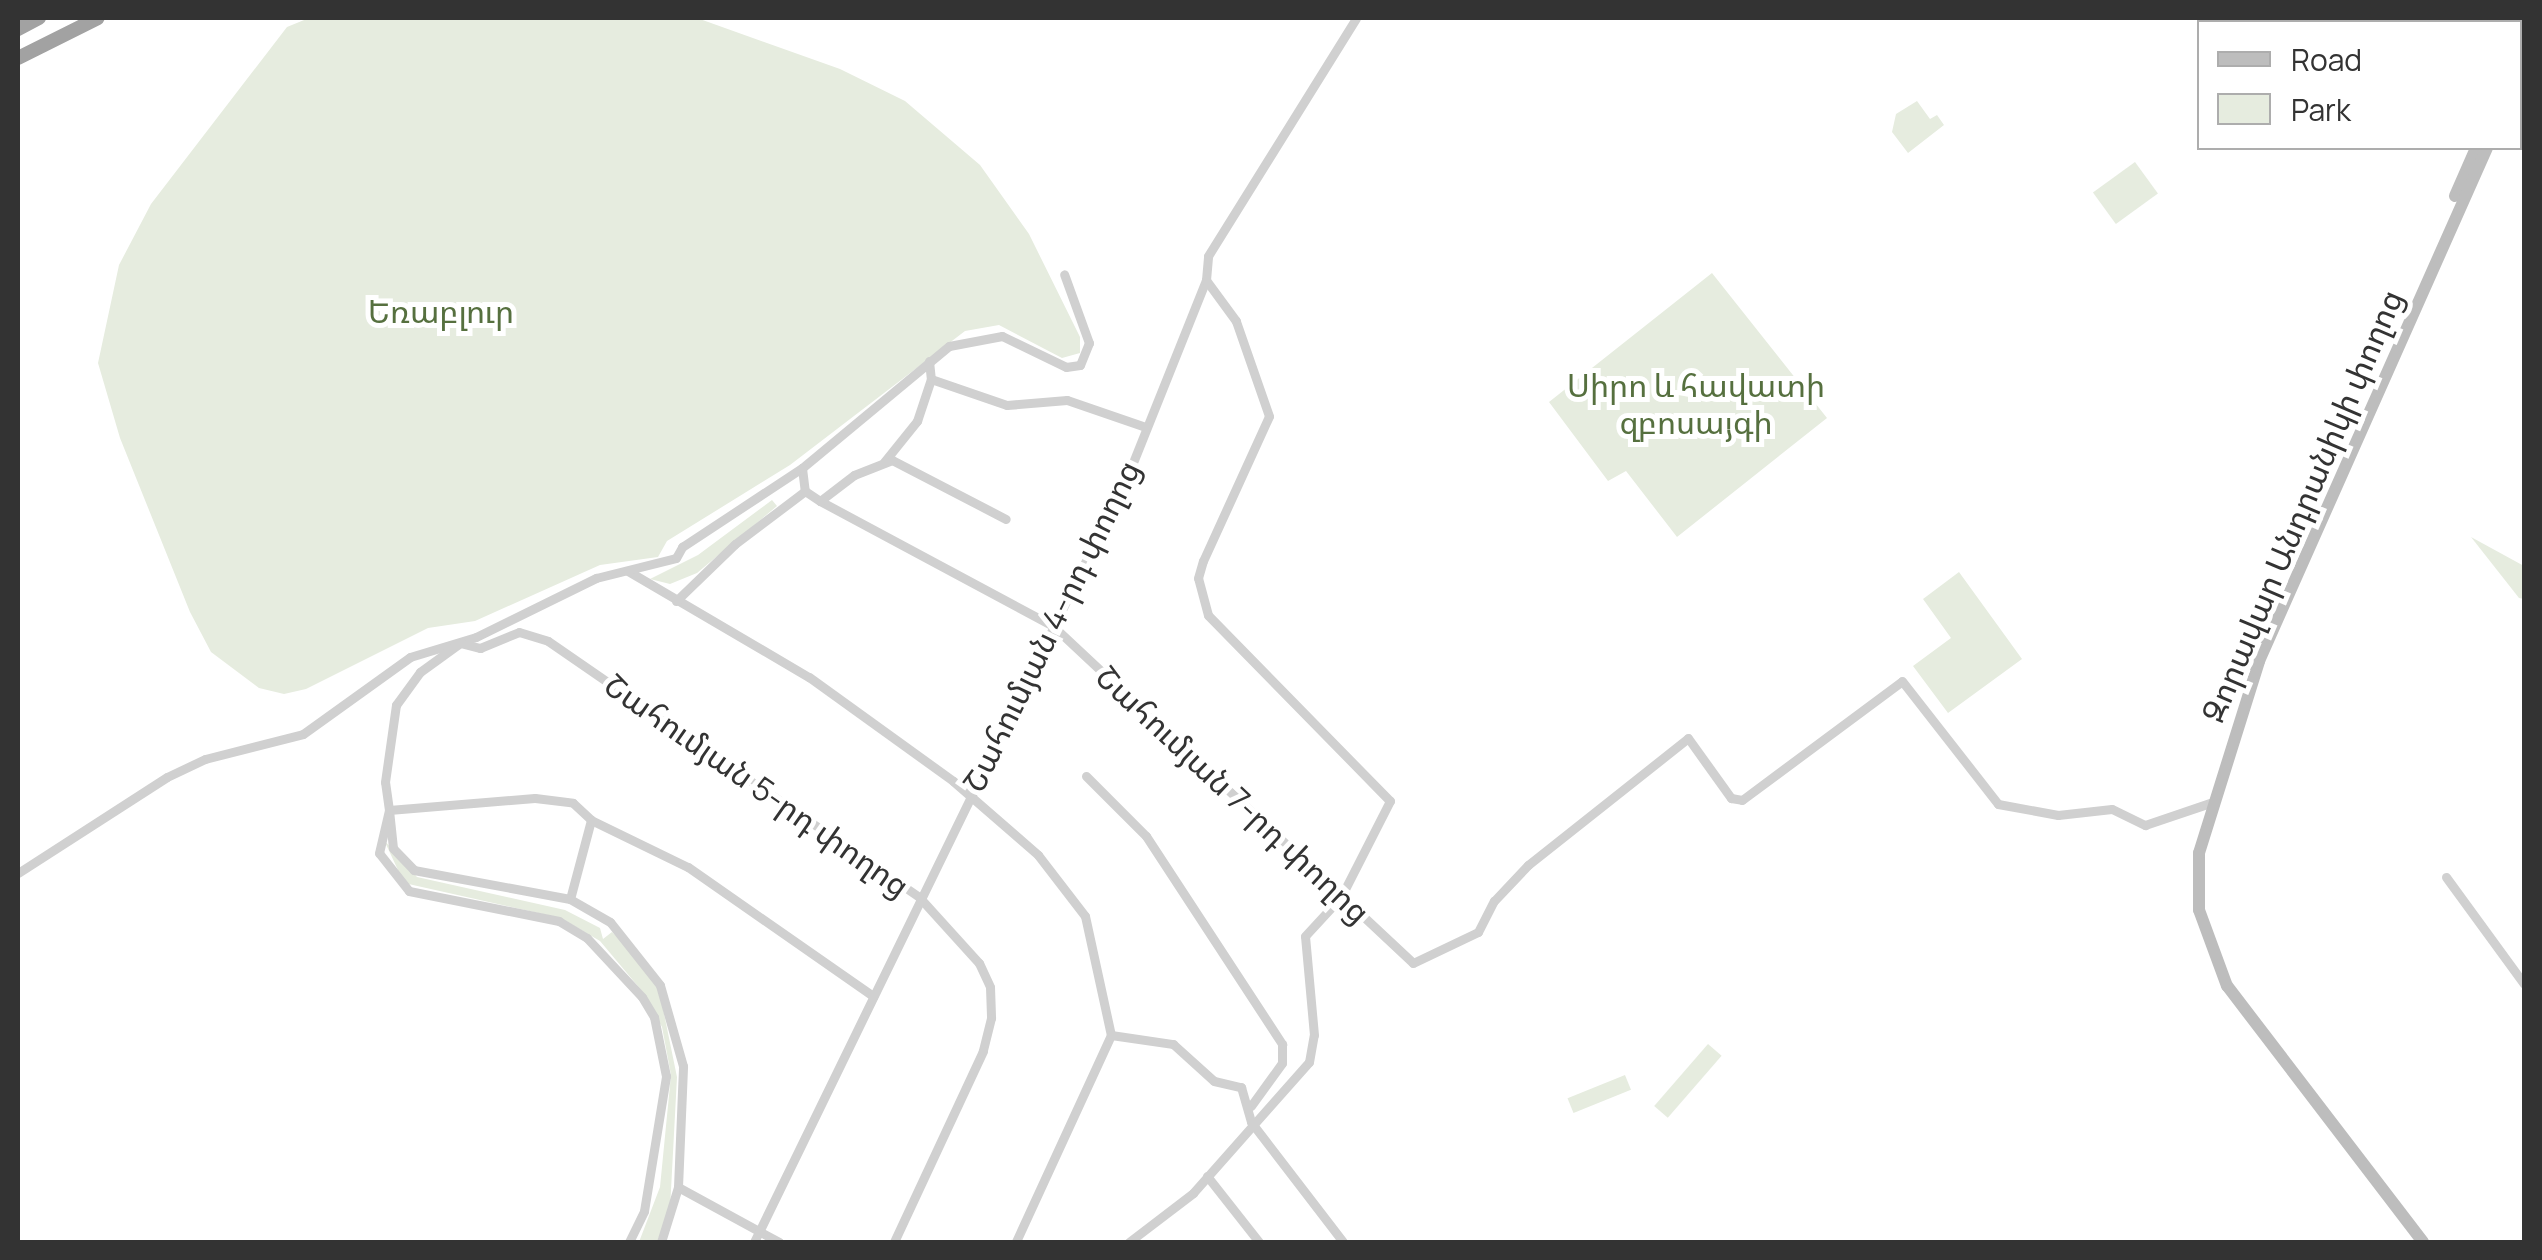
<!DOCTYPE html>
<html>
<head>
<meta charset="utf-8">
<style>
	body { margin:0 }
	#map { position:relative; width:2542px; height:1260px; overflow:hidden; background:#fff; font-family:Manrope,"Noto Sans Armenian",sans-serif }
	div>[style] { position:absolute }
	.green>* { inset:0; background:#e6ecdf; transform-origin:0 0 }
	.minor>* { height:9px; margin:-4.5px; padding:0 4.5px; transform-origin:4.5px; border-radius:4.5px; background:#d0d0d0 }
	.secondary>* { height:12px; margin:-6px; padding:0 6px; transform-origin:6px; border-radius:6px; background:#bdbdbd }
	.trunk>* { height:14px; margin:-7px; padding:0 7px; transform-origin:7px; border-radius:7px; background:#a2a2a2 }
	span { translate:-50% -50%; white-space:nowrap; text-align:center; line-height:1.15; -webkit-text-stroke:10px #fff; paint-order:stroke }
	.park-label { font-size:32px; color:#56703f }
	.street-label { font-size:32px; color:#333 }
	.frame { position:absolute; inset:0; border:20px solid #333; pointer-events:none }
	.legend { position:absolute; left:2197px; top:20px; width:325px; height:130px; box-sizing:border-box; background:#fff; border:2px solid #adadad; margin:0; padding:12px 18px; list-style:none; font-size:30px; color:#333 }
	.legend li { display:flex; align-items:center; gap:20px; height:50px }
	.legend b { width:50px; border:2px solid #adadad }
</style>
</head>
<body>
<div id="map">
	<div class="green">
		<i style="clip-path:polygon(309px 18px,697px 18px,840px 69px,905px 101px,980px 165px,1029px 234px,1080px 337px,1080px 353px,1062px 358px,999px 325px,965px 331px,790px 465px,667px 541px,658px 557px,600px 565px,475px 621px,428px 628px,306px 689px,284px 694px,259px 688px,211px 652px,190px 612px,120px 438px,98px 363px,119px 265px,151px 204px,287px 27px)"></i>
		<i style="clip-path:polygon(1917px 101px,1930px 119px,1937px 115px,1944px 125px,1908px 153px,1892px 132px,1896px 114px)"></i>
		<i style="left:2135px;top:162px;width:39px;height:52px;rotate:54deg"></i>
		<i style="clip-path:polygon(1712px 273px,1827px 418px,1677px 537px,1626px 471px,1608px 481px,1549px 402px)"></i>
		<i style="clip-path:polygon(772px 500px,777px 506px,697px 573px,670px 584px,650px 579px,698px 555px)"></i>
		<i style="clip-path:polygon(2471px 537px,2524px 566px,2524px 599px,2519px 598px)"></i>
		<i style="clip-path:polygon(1959px 572px,2022px 659px,1948px 713px,1913px 666px,1951px 638px,1923px 599px)"></i>
		<i style="clip-path:polygon(384px 840px,417px 877px,565px 910px,600px 928px,603px 939px,612px 932px,642px 960px,659px 989px,677px 1077px,670px 1209px,657px 1242px,639px 1242px,660px 1187px,671px 1075px,662px 1027px,642px 991px,600px 941px,561px 918px,404px 883px)"></i>
		<i style="left:1708px;top:1044px;width:18px;height:82px;rotate:41deg"></i>
		<i style="left:1625px;top:1075px;width:16px;height:62px;rotate:68deg"></i>
	</div>
	<div class="minor">
		<i style="left:929px;top:361px;width:18px;rotate:84deg"></i>
		<i style="left:931px;top:379px;width:80px;rotate:18.9deg"></i>
		<i style="left:1007px;top:405px;width:60px;rotate:-4.8deg"></i>
		<i style="left:1067px;top:400px;width:83px;rotate:18.9deg"></i>
		<i style="left:884px;top:462px;width:53px;rotate:-51.2deg"></i>
		<i style="left:917px;top:421px;width:44px;rotate:-71.6deg"></i>
		<i style="left:802px;top:468px;width:23px;rotate:83deg"></i>
		<i style="left:805px;top:491px;width:18px;rotate:34deg"></i>
		<i style="left:820px;top:501px;width:264px;rotate:28.2deg"></i>
		<i style="left:1053px;top:626px;width:493px;rotate:43.1deg"></i>
		<i style="left:1413px;top:963px;width:72px;rotate:-25.5deg"></i>
		<i style="left:1478px;top:932px;width:35px;rotate:-63deg"></i>
		<i style="left:1494px;top:901px;width:50px;rotate:-46.6deg"></i>
		<i style="left:1528px;top:865px;width:204px;rotate:-38.4deg"></i>
		<i style="left:1688px;top:738px;width:74px;rotate:54.4deg"></i>
		<i style="left:1731px;top:798px;width:11px;rotate:10deg"></i>
		<i style="left:1742px;top:800px;width:199px;rotate:-36.6deg"></i>
		<i style="left:1902px;top:681px;width:156px;rotate:52deg"></i>
		<i style="left:1998px;top:804px;width:61px;rotate:10.4deg"></i>
		<i style="left:2058px;top:815px;width:54px;rotate:-6.3deg"></i>
		<i style="left:2112px;top:809px;width:37px;rotate:26deg"></i>
		<i style="left:2145px;top:825px;width:69px;rotate:-18.7deg"></i>
		<i style="left:820px;top:501px;width:43px;rotate:-37.4deg"></i>
		<i style="left:854px;top:475px;width:41px;rotate:-21.5deg"></i>
		<i style="left:892px;top:460px;width:128px;rotate:27.4deg"></i>
		<i style="left:628px;top:571px;width:210px;rotate:30.4deg"></i>
		<i style="left:809px;top:677px;width:178px;rotate:35.8deg"></i>
		<i style="left:953px;top:781px;width:113px;rotate:41deg"></i>
		<i style="left:1038px;top:855px;width:77px;rotate:52.4deg"></i>
		<i style="left:1085px;top:916px;width:122px;rotate:77.7deg"></i>
		<i style="left:1111px;top:1035px;width:228px;rotate:114.7deg"></i>
		<i style="left:676px;top:601px;width:82px;rotate:-44deg"></i>
		<i style="left:735px;top:544px;width:88px;rotate:-37.1deg"></i>
		<i style="left:1086px;top:776px;width:85px;rotate:45deg"></i>
		<i style="left:1146px;top:836px;width:249px;rotate:56.8deg"></i>
		<i style="left:1282px;top:1044px;width:19px;rotate:90deg"></i>
		<i style="left:1282px;top:1063px;width:53px;rotate:125.8deg"></i>
		<i style="left:18px;top:873px;width:177px;rotate:-32.8deg"></i>
		<i style="left:167px;top:777px;width:42px;rotate:-25.3deg"></i>
		<i style="left:205px;top:759px;width:101px;rotate:-14.3deg"></i>
		<i style="left:303px;top:734px;width:132px;rotate:-35.7deg"></i>
		<i style="left:410px;top:657px;width:69px;rotate:-16.9deg"></i>
		<i style="left:476px;top:637px;width:134px;rotate:-26.2deg"></i>
		<i style="left:596px;top:578px;width:82px;rotate:-14deg"></i>
		<i style="left:676px;top:558px;width:13px;rotate:-61deg"></i>
		<i style="left:682px;top:547px;width:144px;rotate:-33.4deg"></i>
		<i style="left:802px;top:468px;width:191px;rotate:-39.7deg"></i>
		<i style="left:949px;top:346px;width:54px;rotate:-10.7deg"></i>
		<i style="left:1002px;top:336px;width:71px;rotate:25.8deg"></i>
		<i style="left:1066px;top:367px;width:14px;rotate:-8deg"></i>
		<i style="left:1080px;top:365px;width:24px;rotate:-68deg"></i>
		<i style="left:1089px;top:343px;width:73px;rotate:-109.9deg"></i>
		<i style="left:2446px;top:877px;width:132px;rotate:53.9deg"></i>
		<i style="left:570px;top:899px;width:82px;rotate:-75.1deg"></i>
		<i style="left:1111px;top:1035px;width:63px;rotate:8.3deg"></i>
		<i style="left:1173px;top:1044px;width:55px;rotate:42.1deg"></i>
		<i style="left:1214px;top:1081px;width:28px;rotate:13deg"></i>
		<i style="left:1241px;top:1087px;width:36px;rotate:74deg"></i>
		<i style="left:1251px;top:1122px;width:151px;rotate:52.5deg"></i>
		<i style="left:1207px;top:1176px;width:84px;rotate:51.8deg"></i>
		<i style="left:678px;top:1187px;width:115px;rotate:28.6deg"></i>
		<i style="left:629px;top:1242px;width:34px;rotate:-64deg"></i>
		<i style="left:644px;top:1211px;width:137px;rotate:-80.7deg"></i>
		<i style="left:666px;top:1076px;width:60px;rotate:-101.5deg"></i>
		<i style="left:654px;top:1017px;width:23px;rotate:-121deg"></i>
		<i style="left:642px;top:997px;width:81px;rotate:-133deg"></i>
		<i style="left:587px;top:938px;width:33px;rotate:-149deg"></i>
		<i style="left:559px;top:921px;width:153px;rotate:-168.7deg"></i>
		<i style="left:409px;top:891px;width:48px;rotate:-128.3deg"></i>
		<i style="left:379px;top:853px;width:44px;rotate:-76.9deg"></i>
		<i style="left:389px;top:810px;width:28px;rotate:-98deg"></i>
		<i style="left:385px;top:782px;width:78px;rotate:-81.9deg"></i>
		<i style="left:396px;top:705px;width:41px;rotate:-54deg"></i>
		<i style="left:420px;top:672px;width:49px;rotate:-35.9deg"></i>
		<i style="left:460px;top:643px;width:21px;rotate:14deg"></i>
		<i style="left:480px;top:648px;width:42px;rotate:-22.3deg"></i>
		<i style="left:519px;top:632px;width:30px;rotate:17deg"></i>
		<i style="left:548px;top:641px;width:452px;rotate:34.6deg"></i>
		<i style="left:920px;top:898px;width:88px;rotate:47.8deg"></i>
		<i style="left:979px;top:963px;width:26px;rotate:65deg"></i>
		<i style="left:990px;top:987px;width:31px;rotate:88deg"></i>
		<i style="left:991px;top:1018px;width:34px;rotate:104deg"></i>
		<i style="left:983px;top:1051px;width:211px;rotate:115deg"></i>
		<i style="left:661px;top:1242px;width:58px;rotate:-72.8deg"></i>
		<i style="left:678px;top:1187px;width:121px;rotate:-87.6deg"></i>
		<i style="left:683px;top:1066px;width:84px;rotate:-105.9deg"></i>
		<i style="left:660px;top:985px;width:80px;rotate:-128.4deg"></i>
		<i style="left:610px;top:922px;width:46px;rotate:-150.1deg"></i>
		<i style="left:570px;top:899px;width:159px;rotate:-169.5deg"></i>
		<i style="left:414px;top:870px;width:30px;rotate:-134deg"></i>
		<i style="left:393px;top:848px;width:38px;rotate:-96deg"></i>
		<i style="left:389px;top:810px;width:146px;rotate:-4.7deg"></i>
		<i style="left:535px;top:798px;width:38px;rotate:7deg"></i>
		<i style="left:573px;top:803px;width:25px;rotate:43deg"></i>
		<i style="left:591px;top:820px;width:108px;rotate:25.9deg"></i>
		<i style="left:688px;top:867px;width:226px;rotate:34.9deg"></i>
		<i style="left:754px;top:1242px;width:859px;rotate:-64.03deg"></i>
		<i style="left:1130px;top:470px;width:205px;rotate:-68.2deg"></i>
		<i style="left:1206px;top:280px;width:24px;rotate:-85deg"></i>
		<i style="left:1208px;top:256px;width:280px;rotate:-58.1deg"></i>
		<i style="left:1129px;top:1242px;width:81px;rotate:-37.4deg"></i>
		<i style="left:1193px;top:1193px;width:175px;rotate:-48.5deg"></i>
		<i style="left:1309px;top:1062px;width:27px;rotate:-80deg"></i>
		<i style="left:1314px;top:1035px;width:99px;rotate:-95.2deg"></i>
		<i style="left:1305px;top:936px;width:53px;rotate:-47.3deg"></i>
		<i style="left:1341px;top:897px;width:108px;rotate:-63deg"></i>
		<i style="left:1390px;top:801px;width:260px;rotate:-134.4deg"></i>
		<i style="left:1208px;top:615px;width:38px;rotate:-105deg"></i>
		<i style="left:1198px;top:578px;width:18px;rotate:-74deg"></i>
		<i style="left:1203px;top:561px;width:159px;rotate:-65.5deg"></i>
		<i style="left:1269px;top:416px;width:101px;rotate:-109.2deg"></i>
		<i style="left:1236px;top:321px;width:51px;rotate:-126.2deg"></i>
	</div>
	<div class="secondary">
		<i style="left:2520px;top:107px;width:4px;rotate:-27deg"></i>
		<i style="left:2455px;top:196px;width:52px;rotate:-66.4deg"></i>
		<i style="left:2423px;top:1242px;width:322px;rotate:-127.4deg"></i>
		<i style="left:2227px;top:986px;width:81px;rotate:-110.2deg"></i>
		<i style="left:2199px;top:910px;width:57px;rotate:-90deg"></i>
		<i style="left:2199px;top:853px;width:201px;rotate:-72.6deg"></i>
		<i style="left:2259px;top:661px;width:561px;rotate:-66.04deg"></i>
	</div>
	<div class="trunk">
		<i style="left:2445px;top:18px;width:8px;rotate:30deg"></i>
		<i style="left:2501px;top:18px;width:9px;rotate:27deg"></i>
		<i style="left:18px;top:29px;width:24px;rotate:-28deg"></i>
		<i style="left:2520px;top:29px;width:5px;rotate:37deg"></i>
		<i style="left:18px;top:58px;width:89px;rotate:-26.6deg"></i>
		<i style="left:2520px;top:67px;width:5px;rotate:37deg"></i>
	</div>
	<div class="park-label">
		<span style="left:441px;top:311px">Եռաբլուր</span>
		<span style="left:1696px;top:404px">Սիրո և հավատի<br>զբոսայգի</span>
	</div>
	<div class="street-label">
		<span style="left:2302px;top:506px;rotate:-67deg">Զորավար Անդրանիկի փողոց</span>
		<span style="left:1051px;top:626px;rotate:-64deg">Շահումյան 4-րդ փողոց</span>
		<span style="left:757px;top:785px;rotate:35deg">Շահումյան 5-րդ փողոց</span>
		<span style="left:1233px;top:794px;rotate:43deg">Շահումյան 7-րդ փողոց</span>
	</div>
	<div class="frame"></div>
	<ul class="legend">
	<li><b style="height:12px;background:#bdbdbd"></b>Road</li>
	<li><b style="height:28px;background:#e6ecdf"></b>Park</li>
	</ul>
</div>
</body>
</html>
